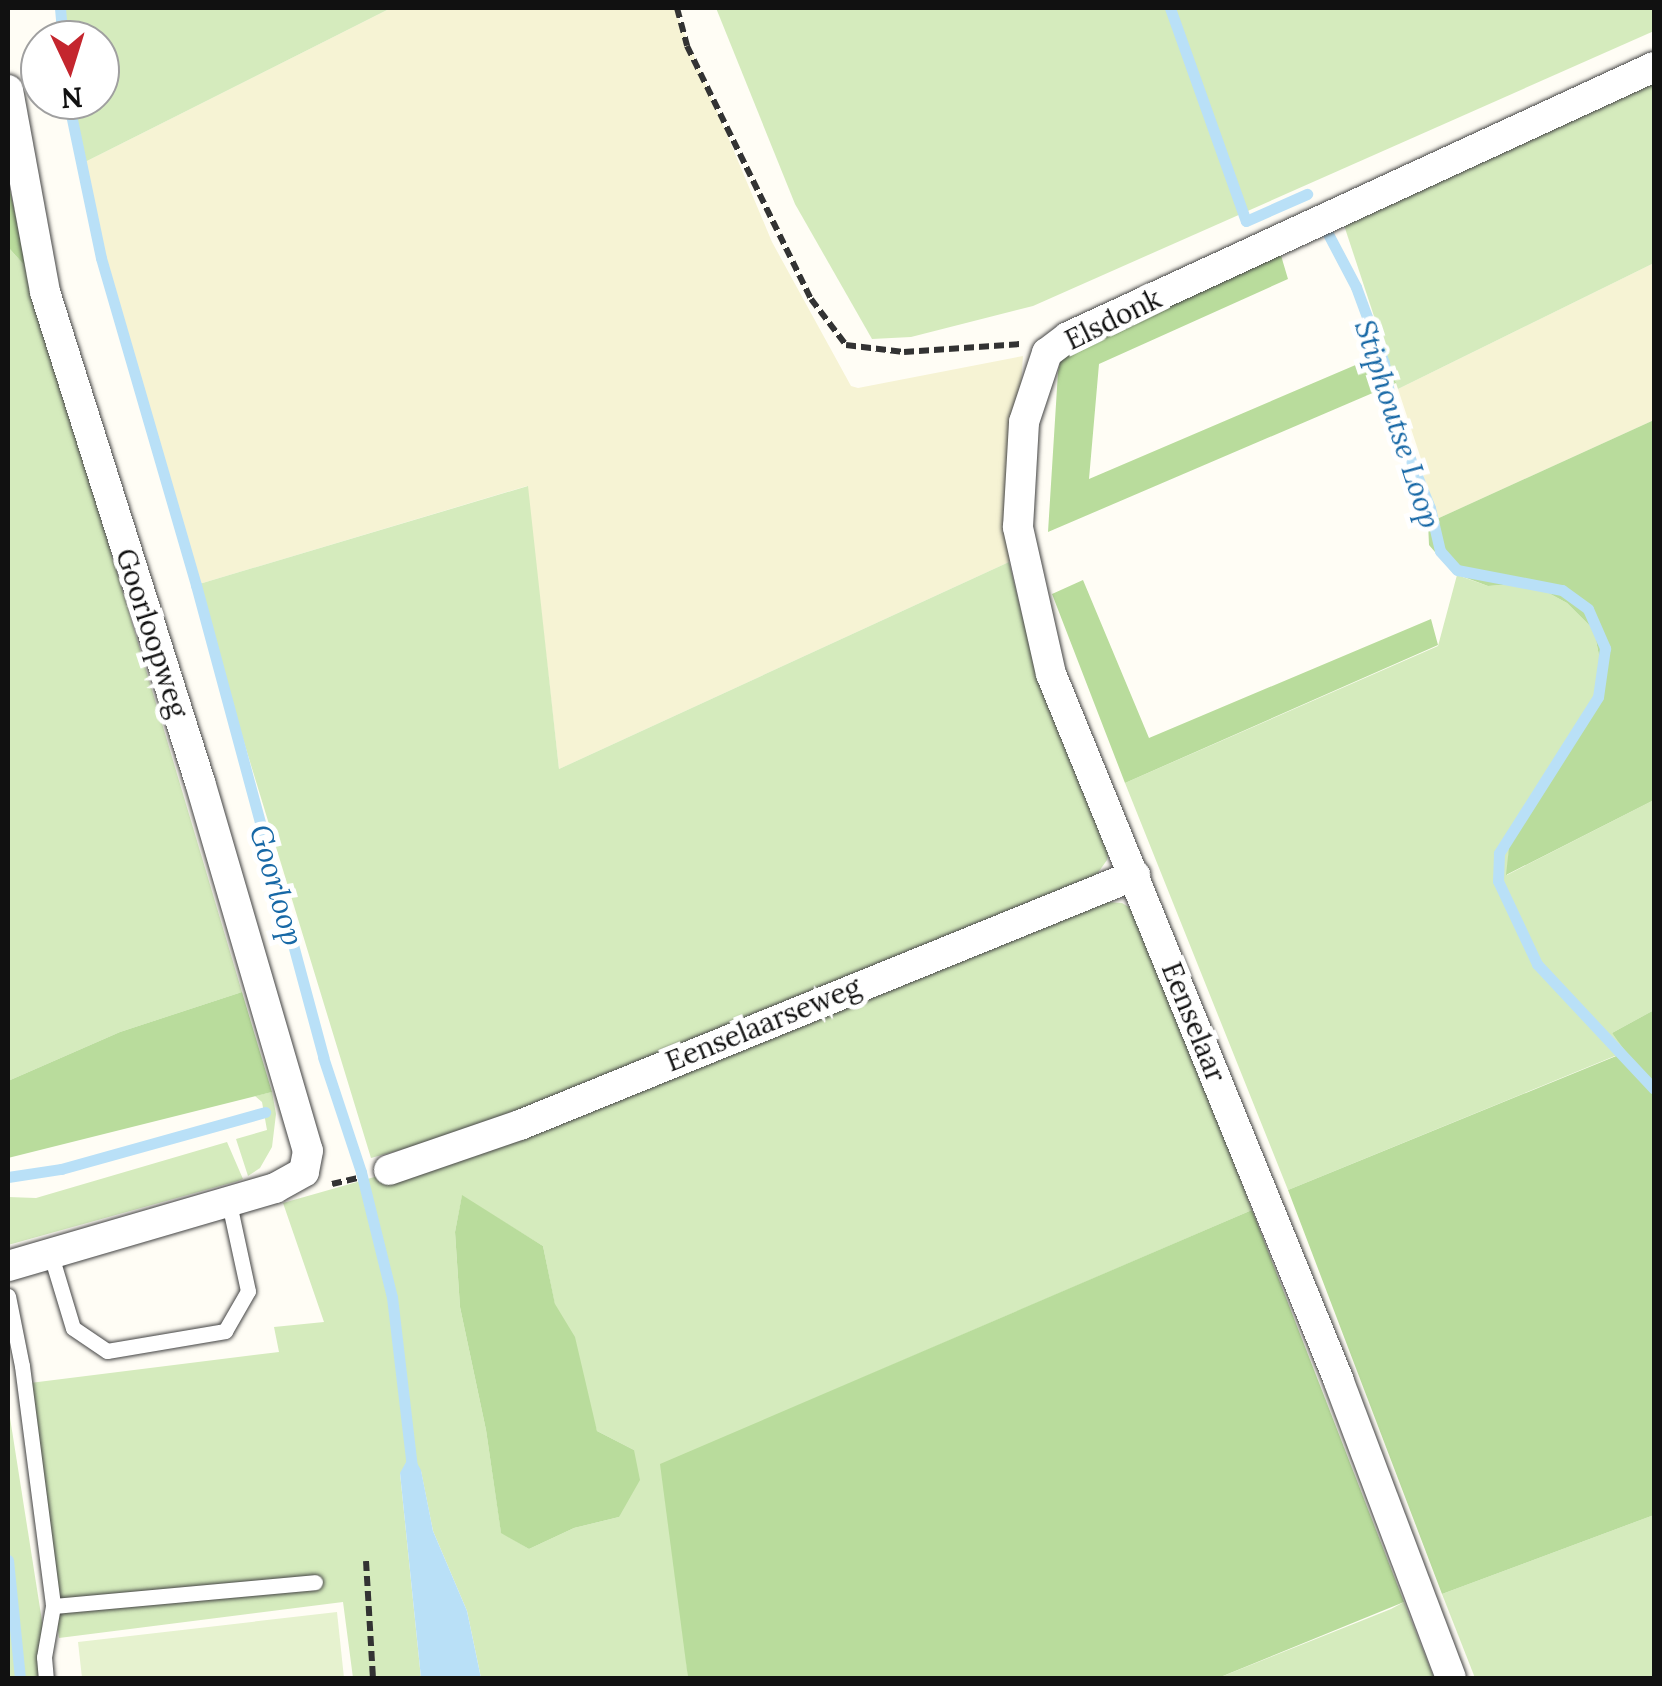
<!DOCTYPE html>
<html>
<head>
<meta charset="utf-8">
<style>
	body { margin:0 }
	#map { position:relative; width:1662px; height:1686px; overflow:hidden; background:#fffdf5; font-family:Lora,serif }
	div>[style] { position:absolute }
	.farmland>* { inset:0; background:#f6f3d4 }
	.green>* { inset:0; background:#d5ebbd }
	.forest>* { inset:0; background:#b9dc9c }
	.pitch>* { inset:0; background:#e6f2cf }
	.water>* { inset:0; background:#b9e0f7 }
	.stream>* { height:11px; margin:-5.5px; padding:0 5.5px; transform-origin:5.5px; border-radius:5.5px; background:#b9e0f7 }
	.path>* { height:6px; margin-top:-3px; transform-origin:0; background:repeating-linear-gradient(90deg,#333 0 10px,transparent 0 15px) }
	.roads { filter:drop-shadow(0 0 2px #444) drop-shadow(0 0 2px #444) }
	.lane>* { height:15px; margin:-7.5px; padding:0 7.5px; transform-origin:7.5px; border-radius:7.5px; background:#fff }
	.street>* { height:30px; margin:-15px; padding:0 15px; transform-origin:15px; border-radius:15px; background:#fff }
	span { translate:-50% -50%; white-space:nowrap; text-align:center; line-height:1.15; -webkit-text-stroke:10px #fff; paint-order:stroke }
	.street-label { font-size:28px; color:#111 }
	.water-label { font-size:30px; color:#1768a6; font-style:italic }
	.frame { position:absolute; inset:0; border:10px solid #111; pointer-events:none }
	.north { position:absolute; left:20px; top:20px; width:100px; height:100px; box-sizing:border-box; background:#fff; border:2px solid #a0a0a0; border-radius:50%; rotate:176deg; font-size:28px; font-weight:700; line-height:40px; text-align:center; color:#111 }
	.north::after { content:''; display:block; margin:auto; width:35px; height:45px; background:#c4262e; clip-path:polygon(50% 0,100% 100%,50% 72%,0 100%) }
</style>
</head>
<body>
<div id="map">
	<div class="farmland">
		<i style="clip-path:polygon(391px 8px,674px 8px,772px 242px,851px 386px,858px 388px,1023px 356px,1009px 562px,559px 769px,527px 486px,196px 585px,142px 410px,79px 165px)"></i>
		<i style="clip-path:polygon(1654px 263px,1654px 420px,1428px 523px,1422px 462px,1398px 389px)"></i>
	</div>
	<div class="green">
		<i style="clip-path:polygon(60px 8px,391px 8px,79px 165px,68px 100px,100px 100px,100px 40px,63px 40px)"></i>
		<i style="clip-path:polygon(716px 8px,1654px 8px,1654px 31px,1033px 306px,911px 337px,872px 339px,795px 204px)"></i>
		<i style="clip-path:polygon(1654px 75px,1654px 263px,1398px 389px,1340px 213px)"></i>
		<i style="clip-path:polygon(8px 247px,26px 267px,242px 992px,120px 1032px,8px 1081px)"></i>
		<i style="clip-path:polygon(528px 486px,559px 769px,1009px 562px,1022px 615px,1111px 836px,1107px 860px,1090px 884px,515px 1118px,371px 1158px,196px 585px)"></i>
		<i style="clip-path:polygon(1457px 575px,1488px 586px,1530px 583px,1567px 603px,1594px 630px,1602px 671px,1586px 720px,1511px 829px,1507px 875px,1654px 800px,1654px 1010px,1612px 1033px,1627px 1051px,1288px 1190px,1125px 783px,1438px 646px)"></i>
		<i style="clip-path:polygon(evenodd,1094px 901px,1122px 903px,1140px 914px,1252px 1210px,767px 1419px,681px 1602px,688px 1678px,481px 1678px,467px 1611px,433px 1531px,421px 1471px,400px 1473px,421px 1678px,353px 1678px,343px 1602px,59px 1638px,30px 1383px,279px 1352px,274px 1327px,324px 1322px,283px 1203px,519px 1136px,1094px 901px,462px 1196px,543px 1246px,555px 1305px,597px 1431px,634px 1450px,619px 1517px,574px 1528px,529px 1549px,501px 1532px,486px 1430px,460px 1307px,455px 1232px,462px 1196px)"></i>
		<i style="clip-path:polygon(272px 1092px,276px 1114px,272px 1147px,260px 1168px,248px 1176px,236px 1139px,267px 1130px,262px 1102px,255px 1096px)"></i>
		<i style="clip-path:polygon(227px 1142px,243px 1179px,238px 1181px,8px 1245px,8px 1197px,36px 1198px)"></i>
		<i style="clip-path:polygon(8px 1405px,51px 1678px,8px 1678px)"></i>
		<i style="clip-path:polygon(1654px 1515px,1654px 1678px,1475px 1678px,1442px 1594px)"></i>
		<i style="clip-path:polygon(1404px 1602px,1434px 1678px,1218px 1678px,1391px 1609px)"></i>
	</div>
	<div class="forest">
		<i style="clip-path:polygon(8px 180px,26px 267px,8px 247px)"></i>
		<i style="clip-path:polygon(1277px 242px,1288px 279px,1099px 364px,1089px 479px,1386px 352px,1396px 383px,1048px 532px,1058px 372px,1064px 345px)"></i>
		<i style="clip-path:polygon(1654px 420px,1654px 800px,1506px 875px,1511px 829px,1586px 719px,1602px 671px,1594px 630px,1567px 603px,1530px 583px,1488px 586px,1453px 573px,1429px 545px,1428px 523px)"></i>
		<i style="clip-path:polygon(1083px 580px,1149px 738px,1431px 619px,1438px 645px,1125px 783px,1052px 594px)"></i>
		<i style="clip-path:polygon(242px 992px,272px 1092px,8px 1158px,8px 1081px,120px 1032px)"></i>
		<i style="clip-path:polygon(1654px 1010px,1654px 1515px,1442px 1594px,1288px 1190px,1626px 1052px,1612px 1033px)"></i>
		<i style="clip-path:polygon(462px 1195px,543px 1246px,555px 1304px,575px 1337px,597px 1431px,634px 1450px,640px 1480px,619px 1517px,574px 1528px,529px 1549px,501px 1533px,486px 1430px,460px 1307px,455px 1232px)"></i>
		<i style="clip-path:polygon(1252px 1210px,1404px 1602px,1218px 1678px,688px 1678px,660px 1464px)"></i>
	</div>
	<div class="pitch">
		<i style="clip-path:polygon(337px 1612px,344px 1678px,82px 1678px,78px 1642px)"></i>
	</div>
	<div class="water">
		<i style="clip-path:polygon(411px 1453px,421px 1470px,433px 1531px,467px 1611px,481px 1678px,421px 1678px,400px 1473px)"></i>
	</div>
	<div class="stream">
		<i style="left:60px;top:8px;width:32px;rotate:85deg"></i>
		<i style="left:1170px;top:8px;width:226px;rotate:70.4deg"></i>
		<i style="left:1246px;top:221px;width:67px;rotate:-23.9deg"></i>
		<i style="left:68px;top:100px;width:161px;rotate:78.2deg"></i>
		<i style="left:101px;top:258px;width:341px;rotate:73.8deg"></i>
		<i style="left:196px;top:585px;width:489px;rotate:74.9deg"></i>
		<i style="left:323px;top:1057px;width:121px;rotate:71.7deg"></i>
		<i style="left:361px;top:1172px;width:129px;rotate:76.1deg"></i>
		<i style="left:392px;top:1297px;width:170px;rotate:83.3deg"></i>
		<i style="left:1326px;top:230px;width:64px;rotate:62.2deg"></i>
		<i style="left:1356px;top:287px;width:81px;rotate:69.8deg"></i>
		<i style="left:1384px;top:363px;width:54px;rotate:80.4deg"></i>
		<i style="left:1393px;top:416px;width:99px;rotate:68.1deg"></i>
		<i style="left:1430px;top:508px;width:44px;rotate:76.9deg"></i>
		<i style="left:1440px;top:551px;width:25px;rotate:48deg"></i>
		<i style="left:1457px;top:570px;width:107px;rotate:10.8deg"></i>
		<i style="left:1562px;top:590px;width:32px;rotate:36deg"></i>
		<i style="left:1588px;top:609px;width:43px;rotate:66.4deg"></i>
		<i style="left:1605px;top:648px;width:49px;rotate:98.1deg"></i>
		<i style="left:1598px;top:697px;width:185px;rotate:122.4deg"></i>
		<i style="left:1499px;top:853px;width:28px;rotate:92deg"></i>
		<i style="left:1498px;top:881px;width:92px;rotate:64.8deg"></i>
		<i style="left:1537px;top:964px;width:171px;rotate:46.9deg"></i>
		<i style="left:8px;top:1177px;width:54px;rotate:-8.6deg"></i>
		<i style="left:61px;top:1169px;width:212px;rotate:-15.6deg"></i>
		<i style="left:8px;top:1560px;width:119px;rotate:84.2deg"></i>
	</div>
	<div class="path">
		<i style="left:677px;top:8px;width:39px;rotate:75deg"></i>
		<i style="left:687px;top:46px;width:282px;rotate:63.9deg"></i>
		<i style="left:811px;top:299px;width:58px;rotate:52.7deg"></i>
		<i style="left:846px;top:345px;width:58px;rotate:6.9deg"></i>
		<i style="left:904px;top:352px;width:116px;rotate:-3.9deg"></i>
		<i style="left:332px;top:1184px;width:28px;rotate:-13deg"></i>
		<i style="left:366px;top:1561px;width:117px;rotate:86.6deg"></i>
	</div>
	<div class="roads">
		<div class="lane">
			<i style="left:50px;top:1252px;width:79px;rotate:73.2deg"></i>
			<i style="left:73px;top:1328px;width:41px;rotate:34.1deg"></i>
			<i style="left:107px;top:1351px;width:120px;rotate:-9.6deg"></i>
			<i style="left:225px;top:1331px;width:46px;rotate:-60.1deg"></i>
			<i style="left:248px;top:1291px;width:90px;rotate:-102.2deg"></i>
			<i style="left:8px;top:1296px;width:71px;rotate:78.7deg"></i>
			<i style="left:22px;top:1366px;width:242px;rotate:82.6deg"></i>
			<i style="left:53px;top:1606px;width:52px;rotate:100deg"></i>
			<i style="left:44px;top:1657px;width:21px;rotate:85deg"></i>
			<i style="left:53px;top:1606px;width:263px;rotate:-5.2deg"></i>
		</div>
		<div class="street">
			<i style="left:8px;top:90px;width:205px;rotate:79.6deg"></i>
			<i style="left:45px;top:292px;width:514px;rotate:72.45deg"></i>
			<i style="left:200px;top:782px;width:384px;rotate:73.7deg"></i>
			<i style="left:308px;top:1151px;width:21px;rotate:101deg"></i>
			<i style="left:304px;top:1172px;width:33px;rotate:151deg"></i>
			<i style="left:275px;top:1188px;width:278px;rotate:163.7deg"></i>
			<i style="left:389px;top:1170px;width:139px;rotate:-19deg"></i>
			<i style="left:520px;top:1125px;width:664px;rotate:-22.12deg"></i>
			<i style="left:1451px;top:1678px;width:317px;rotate:-110.7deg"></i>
			<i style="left:1339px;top:1381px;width:763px;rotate:-112.16deg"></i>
			<i style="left:1051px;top:674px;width:151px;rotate:-102.7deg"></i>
			<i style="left:1018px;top:527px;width:105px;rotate:-86.7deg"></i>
			<i style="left:1024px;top:422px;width:73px;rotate:-71.6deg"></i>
			<i style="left:1047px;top:353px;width:26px;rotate:-37deg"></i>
			<i style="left:1068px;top:337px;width:645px;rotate:-24.74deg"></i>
		</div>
	</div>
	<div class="street-label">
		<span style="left:1113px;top:319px;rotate:-26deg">Elsdonk</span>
		<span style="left:152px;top:633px;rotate:72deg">Goorloopweg</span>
		<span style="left:1194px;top:1022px;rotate:68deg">Eenselaar</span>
		<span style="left:763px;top:1024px;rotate:-22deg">Eenselaarseweg</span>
	</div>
	<div class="water-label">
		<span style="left:1398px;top:424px;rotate:72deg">Stiphoutse Loop</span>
		<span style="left:277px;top:885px;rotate:74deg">Goorloop</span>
	</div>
	<div class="frame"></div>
	<div class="north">N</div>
</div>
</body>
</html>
